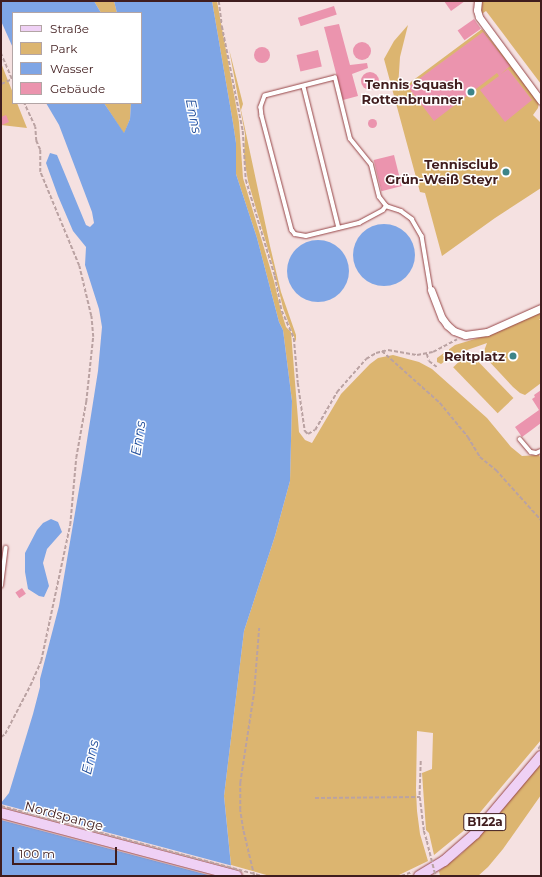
<!DOCTYPE html>
<html>
<head>
<meta charset="utf-8">
<style>
	body { margin:0 }
	#map { position:relative; width:542px; height:877px; overflow:hidden; background:#f5e1e1; font-family:Montserrat,sans-serif }
	div>[style] { position:absolute }
	.green>* { inset:0; background:#dcb570; transform-origin:0 0 }
	.water>* { inset:0; background:#7ea5e5 }
	.round { border-radius:50% }
	.pier>* { inset:0; background:#f5e1e1 }
	.building>* { inset:0; background:#eb94ae; transform-origin:0 0 }
	.path>* { height:1.5px; margin-top:-0.75px; transform-origin:0; background:repeating-linear-gradient(90deg,#baa2a2 0 4px,transparent 0 6px) }
	.roads { filter:drop-shadow(0 0 1px #964547) drop-shadow(0 0 1px #964547) }
	.service>* { height:3.5px; margin:-1.75px; padding:0 1.75px; transform-origin:1.75px; border-radius:1.75px; background:#fff }
	.minor>* { height:7px; margin:-3.5px; padding:0 3.5px; transform-origin:3.5px; border-radius:3.5px; background:#fff }
	.primary>* { height:10px; margin:-5px; padding:0 5px; transform-origin:5px; border-radius:5px; background:#efd1f5 }
	.path-bridge>* { height:1.5px; margin-top:-0.75px; transform-origin:0; background:repeating-linear-gradient(90deg,#baa2a2 0 4px,transparent 0 6px) }
	.dots>* { width:11px; height:11px; translate:-50% -50%; box-sizing:border-box; border:2px solid #fff; border-radius:50% }
	span { translate:-50% -50%; white-space:nowrap; text-align:center; line-height:1.15; -webkit-text-stroke:3px #fff; paint-order:stroke }
	.shield-label span { padding:1px 3px; background:#fff; border:1px solid; border-radius:3px; -webkit-text-stroke-width:0 }
	.shield-label { font-size:12px; color:#401d1e; font-weight:700 }
	.poi-label { font-size:13px; color:#401d1e; font-weight:700 }
	.right { translate:-100% -50%; text-align:right }
	.street-label { font-size:13px; color:#401d1e }
	.water-label { font-size:14px; color:#24509c; font-style:italic }
	.frame { position:absolute; inset:0; border:2px solid #401d1e; pointer-events:none }
	.legend { position:absolute; left:12px; top:12px; width:130px; height:92px; box-sizing:border-box; background:#fff; border:1px solid #b3a5a5; margin:0; padding:5px 7px; list-style:none; font-size:12px; color:#401d1e }
	.legend li { display:flex; align-items:center; gap:8px; height:20px }
	.legend b { width:20px; border:1px solid #b3a5a5 }
	.scale { position:absolute; left:12px; top:847px; width:105px; height:18px; box-sizing:border-box; border:2px solid #401d1e; border-top:0; padding-left:5px; font-size:12px; line-height:14px; white-space:nowrap; color:#401d1e; -webkit-text-stroke:3px #fff; paint-order:stroke }
</style>
</head>
<body>
<div id="map">
	<div class="green">
		<i style="clip-path:polygon(94px 1px,114px 1px,117px 13px,101px 13px)"></i>
		<i style="clip-path:polygon(212px 1px,217px 1px,239px 122px,243px 178px,274px 281px,281px 311px,286px 327px,291px 332px,299px 432px,305px 440px,312px 443px,341px 394px,370px 364px,378px 358px,393px 355px,419px 362px,432px 369px,487px 418px,511px 447px,522px 456px,539px 455px,541px 459px,541px 740px,467px 828px,434px 855px,429px 833px,426px 830px,422px 773px,432px 769px,433px 733px,417px 731px,416px 790px,417px 811px,420px 834px,428px 861px,397px 876px,270px 876px,231px 865px,224px 796px,244px 631px,275px 536px,290px 481px,292px 401px,283px 330px,279px 322px,257px 238px,236px 174px,236px 143px,233px 123px)"></i>
		<i style="clip-path:polygon(480px 1px,541px 1px,541px 84px,486px 11px,480px 15px)"></i>
		<i style="clip-path:polygon(408px 25px,400px 57px,398px 88px,400px 90px,482px 29px,539px 101px,538px 108px,533px 115px,541px 123px,541px 188px,495px 218px,442px 256px,425px 193px,420px 192px,384px 59px,394px 41px)"></i>
		<i style="clip-path:polygon(229px 49px,243px 104px,241px 110px,270px 246px,281px 292px,296px 335px,296px 342px,283px 308px,273px 266px,248px 181px,244px 157px,245px 134px)"></i>
		<i style="clip-path:polygon(1px 63px,13px 93px,13px 103px,17px 103px,27px 128px,1px 125px)"></i>
		<i style="clip-path:polygon(104px 103px,131px 103px,130px 119px,124px 134px)"></i>
		<i style="clip-path:polygon(541px 312px,541px 318px,539px 320px,541px 320px,541px 383px,525px 395px,520px 393px,513px 387px,486px 358px,484px 351px,487px 343px,453px 355px,441px 364px,437px 362px,437px 358px,455px 345px,495px 333px)"></i>
		<i style="left:469px;top:352px;width:64px;height:22px;rotate:46deg"></i>
		<i style="clip-path:polygon(541px 763px,541px 795px,503px 849px,488px 867px,478px 876px,440px 876px,439px 871px,461px 854px,486px 829px)"></i>
	</div>
	<div class="water">
		<i style="clip-path:polygon(1px 1px,94px 1px,101px 13px,13px 13px,13px 48px,1px 21px)"></i>
		<i style="clip-path:polygon(114px 1px,212px 1px,233px 123px,236px 143px,236px 174px,257px 238px,279px 322px,283px 330px,292px 401px,290px 481px,275px 536px,244px 631px,224px 796px,232px 876px,1px 876px,1px 803px,9px 793px,33px 714px,40px 687px,40px 679px,59px 606px,82px 472px,98px 371px,102px 327px,99px 309px,85px 265px,86px 247px,73px 231px,58px 196px,46px 163px,50px 153px,57px 155px,86px 225px,90px 227px,94px 223px,92px 212px,59px 125px,46px 103px,104px 103px,124px 133px,130px 119px,131px 103px,141px 103px,141px 13px,117px 13px)"></i>
		<i class="round" style="left:353px;top:224px;width:62px;height:62px"></i>
		<i class="round" style="left:287px;top:240px;width:62px;height:62px"></i>
		<i style="clip-path:polygon(51px 519px,58px 522px,62px 532px,47px 549px,43px 563px,49px 586px,44px 597px,39px 596px,28px 589px,25px 572px,25px 553px,37px 530px,43px 523px)"></i>
	</div>
	<div class="pier">
		<i style="clip-path:polygon(1px 804px,233px 866px,234px 876px,212px 876px,1px 820px)"></i>
	</div>
	<div class="building">
		<i style="clip-path:polygon(444px 1px,465px 1px,451px 11px)"></i>
		<i style="left:334px;top:6px;width:9px;height:38px;rotate:72deg"></i>
		<i style="left:474px;top:19px;width:12px;height:20px;rotate:55deg"></i>
		<i style="clip-path:polygon(339px 24px,350px 65px,367px 63px,368px 68px,352px 74px,358px 96px,343px 100px,324px 27px)"></i>
		<i style="clip-path:polygon(483px 32px,510px 66px,501px 74px,508px 69px,532px 100px,505px 122px,480px 90px,499px 76px,497px 73px,434px 121px,408px 87px)"></i>
		<i class="round" style="left:353px;top:42px;width:18px;height:18px"></i>
		<i class="round" style="left:254px;top:47px;width:16px;height:16px"></i>
		<i style="left:318px;top:50px;width:17px;height:22px;rotate:77deg"></i>
		<i class="round" style="left:361px;top:72px;width:18px;height:18px"></i>
		<i style="clip-path:polygon(6px 115px,9px 122px,2px 125px,1px 117px)"></i>
		<i class="round" style="left:367.5px;top:118.5px;width:9px;height:9px"></i>
		<i style="left:394px;top:155px;width:32px;height:21px;rotate:76deg"></i>
		<i style="clip-path:polygon(541px 390px,541px 423px,522px 437px,515px 427px,539px 410px,532px 399px,535px 397px,534px 395px)"></i>
		<i style="left:22px;top:588px;width:7px;height:8px;rotate:56deg"></i>
	</div>
	<div class="path">
		<i style="left:219px;top:1px;width:25px;rotate:83deg"></i>
		<i style="left:222px;top:26px;width:107px;rotate:78.7deg"></i>
		<i style="left:243px;top:131px;width:49px;rotate:86.5deg"></i>
		<i style="left:246px;top:180px;width:100px;rotate:73.2deg"></i>
		<i style="left:275px;top:276px;width:36px;rotate:79deg"></i>
		<i style="left:282px;top:311px;width:30px;rotate:66deg"></i>
		<i style="left:294px;top:338px;width:45px;rotate:84.9deg"></i>
		<i style="left:298px;top:383px;width:49px;rotate:81.7deg"></i>
		<i style="left:305px;top:431px;width:4px;rotate:45deg"></i>
		<i style="left:308px;top:434px;width:8px;rotate:-30deg"></i>
		<i style="left:315px;top:430px;width:44px;rotate:-59.9deg"></i>
		<i style="left:337px;top:392px;width:44px;rotate:-48.7deg"></i>
		<i style="left:366px;top:359px;width:12px;rotate:-31deg"></i>
		<i style="left:376px;top:353px;width:12px;rotate:-14deg"></i>
		<i style="left:388px;top:350px;width:29px;rotate:10deg"></i>
		<i style="left:417px;top:355px;width:16px;rotate:-11deg"></i>
		<i style="left:433px;top:352px;width:27px;rotate:-28deg"></i>
		<i style="left:1px;top:53px;width:30px;rotate:67deg"></i>
		<i style="left:1px;top:84px;width:12px;rotate:-24deg"></i>
		<i style="left:382px;top:351px;width:78px;rotate:41.9deg"></i>
		<i style="left:440px;top:403px;width:44px;rotate:50.5deg"></i>
		<i style="left:468px;top:437px;width:23px;rotate:59deg"></i>
		<i style="left:480px;top:457px;width:21px;rotate:39deg"></i>
		<i style="left:496px;top:470px;width:67px;rotate:48deg"></i>
		<i style="left:427px;top:354px;width:7px;rotate:74deg"></i>
		<i style="left:429px;top:361px;width:10px;rotate:37deg"></i>
		<i style="left:1px;top:737px;width:5px;rotate:-37deg"></i>
		<i style="left:5px;top:734px;width:54px;rotate:-62.5deg"></i>
		<i style="left:30px;top:686px;width:27px;rotate:-66deg"></i>
		<i style="left:41px;top:661px;width:139px;rotate:-78deg"></i>
		<i style="left:70px;top:525px;width:67px;rotate:-84.9deg"></i>
		<i style="left:76px;top:458px;width:57px;rotate:-79.9deg"></i>
		<i style="left:86px;top:402px;width:65px;rotate:-83.9deg"></i>
		<i style="left:93px;top:337px;width:21px;rotate:-95deg"></i>
		<i style="left:91px;top:316px;width:51px;rotate:-103.5deg"></i>
		<i style="left:79px;top:266px;width:102px;rotate:-112.5deg"></i>
		<i style="left:40px;top:172px;width:22px;rotate:-90deg"></i>
		<i style="left:40px;top:150px;width:10px;rotate:-114deg"></i>
		<i style="left:36px;top:141px;width:14px;rotate:-94deg"></i>
		<i style="left:35px;top:127px;width:26px;rotate:-115deg"></i>
		<i style="left:538px;top:749px;width:5px;rotate:-53deg"></i>
		<i style="left:421px;top:761px;width:36px;rotate:92deg"></i>
		<i style="left:420px;top:797px;width:34px;rotate:83deg"></i>
		<i style="left:424px;top:831px;width:10px;rotate:73deg"></i>
		<i style="left:315px;top:798px;width:105px;rotate:-0.5deg"></i>
		<i style="left:254px;top:876px;width:47px;rotate:-103.4deg"></i>
		<i style="left:243px;top:830px;width:20px;rotate:-99deg"></i>
		<i style="left:240px;top:810px;width:27px;rotate:-90deg"></i>
		<i style="left:240px;top:783px;width:93px;rotate:-81.3deg"></i>
		<i style="left:254px;top:691px;width:63px;rotate:-85.5deg"></i>
		<i style="left:401px;top:876px;width:12px;rotate:-20deg"></i>
	</div>
	<div class="roads">
		<div class="service">
			<i style="left:304px;top:87px;width:145px;rotate:76.1deg"></i>
			<i style="left:386px;top:206px;width:11px;rotate:-128deg"></i>
			<i style="left:379px;top:197px;width:33px;rotate:-104deg"></i>
			<i style="left:371px;top:165px;width:33px;rotate:-129deg"></i>
			<i style="left:350px;top:139px;width:63px;rotate:-103.8deg"></i>
			<i style="left:335px;top:78px;width:72px;rotate:165.6deg"></i>
			<i style="left:265px;top:96px;width:12px;rotate:110deg"></i>
			<i style="left:261px;top:107px;width:9px;rotate:84deg"></i>
			<i style="left:262px;top:116px;width:118px;rotate:75.3deg"></i>
			<i style="left:292px;top:230px;width:5px;rotate:53deg"></i>
			<i style="left:295px;top:234px;width:11px;rotate:10deg"></i>
			<i style="left:306px;top:236px;width:55px;rotate:-13.8deg"></i>
			<i style="left:359px;top:223px;width:27px;rotate:-28deg"></i>
			<i style="left:383px;top:210px;width:5px;rotate:-53deg"></i>
			<i style="left:386px;top:206px;width:16px;rotate:18deg"></i>
			<i style="left:401px;top:211px;width:14px;rotate:36deg"></i>
			<i style="left:412px;top:219px;width:20px;rotate:60deg"></i>
			<i style="left:422px;top:236px;width:55px;rotate:80.5deg"></i>
			<i style="left:520px;top:439px;width:17px;rotate:50deg"></i>
			<i style="left:531px;top:452px;width:5px;rotate:11deg"></i>
			<i style="left:536px;top:453px;width:5px;rotate:-22deg"></i>
			<i style="left:1px;top:586px;width:38px;rotate:-83deg"></i>
		</div>
		<div class="minor">
			<i style="left:478px;top:1px;width:9px;rotate:96deg"></i>
			<i style="left:477px;top:10px;width:7px;rotate:74deg"></i>
			<i style="left:479px;top:17px;width:104px;rotate:53.6deg"></i>
			<i style="left:431px;top:290px;width:30px;rotate:69deg"></i>
			<i style="left:442px;top:318px;width:9px;rotate:54deg"></i>
			<i style="left:447px;top:325px;width:9px;rotate:41deg"></i>
			<i style="left:454px;top:331px;width:12px;rotate:20deg"></i>
			<i style="left:465px;top:335px;width:22px;rotate:-8deg"></i>
			<i style="left:487px;top:332px;width:59px;rotate:-24deg"></i>
		</div>
		<div class="primary">
			<i style="left:1px;top:813px;width:244px;rotate:14.9deg"></i>
			<i style="left:419px;top:876px;width:29px;rotate:-31deg"></i>
			<i style="left:444px;top:861px;width:41px;rotate:-41.1deg"></i>
			<i style="left:475px;top:834px;width:102px;rotate:-49.8deg"></i>
		</div>
	</div>
	<div class="path-bridge">
		<i style="left:1px;top:806px;width:270px;rotate:15deg"></i>
		<i style="left:427px;top:841px;width:36px;rotate:76deg"></i>
	</div>
	<div class="dots">
		<i style="left:471px;top:92px;background:#3c8488"></i>
		<i style="left:506px;top:172px;background:#3c8488"></i>
		<i style="left:513px;top:356px;background:#3c8488"></i>
	</div>
	<div class="shield-label">
		<span style="left:485px;top:822px">B122a</span>
	</div>
	<div class="poi-label">
		<span class="right" style="left:463px;top:92px">Tennis Squash<br>Rottenbrunner</span>
		<span class="right" style="left:498px;top:172px">Tennisclub<br>Grün-Weiß Steyr</span>
		<span class="right" style="left:505px;top:356px">Reitplatz</span>
	</div>
	<div class="street-label">
		<span style="left:64px;top:816px;rotate:15deg">Nordspange</span>
	</div>
	<div class="water-label">
		<span style="left:194px;top:116px;rotate:79deg">Enns</span>
		<span style="left:138px;top:438px;rotate:-81deg">Enns</span>
		<span style="left:90px;top:757px;rotate:-77deg">Enns</span>
	</div>
	<div class="frame"></div>
	<ul class="legend">
	<li><b style="height:5px;background:#efd1f5"></b>Straße</li>
	<li><b style="height:11px;background:#dcb570"></b>Park</li>
	<li><b style="height:11px;background:#7ea5e5"></b>Wasser</li>
	<li><b style="height:11px;background:#eb94ae"></b>Gebäude</li>
	</ul>
	<div class="scale">100 m</div>
</div>
</body>
</html>
